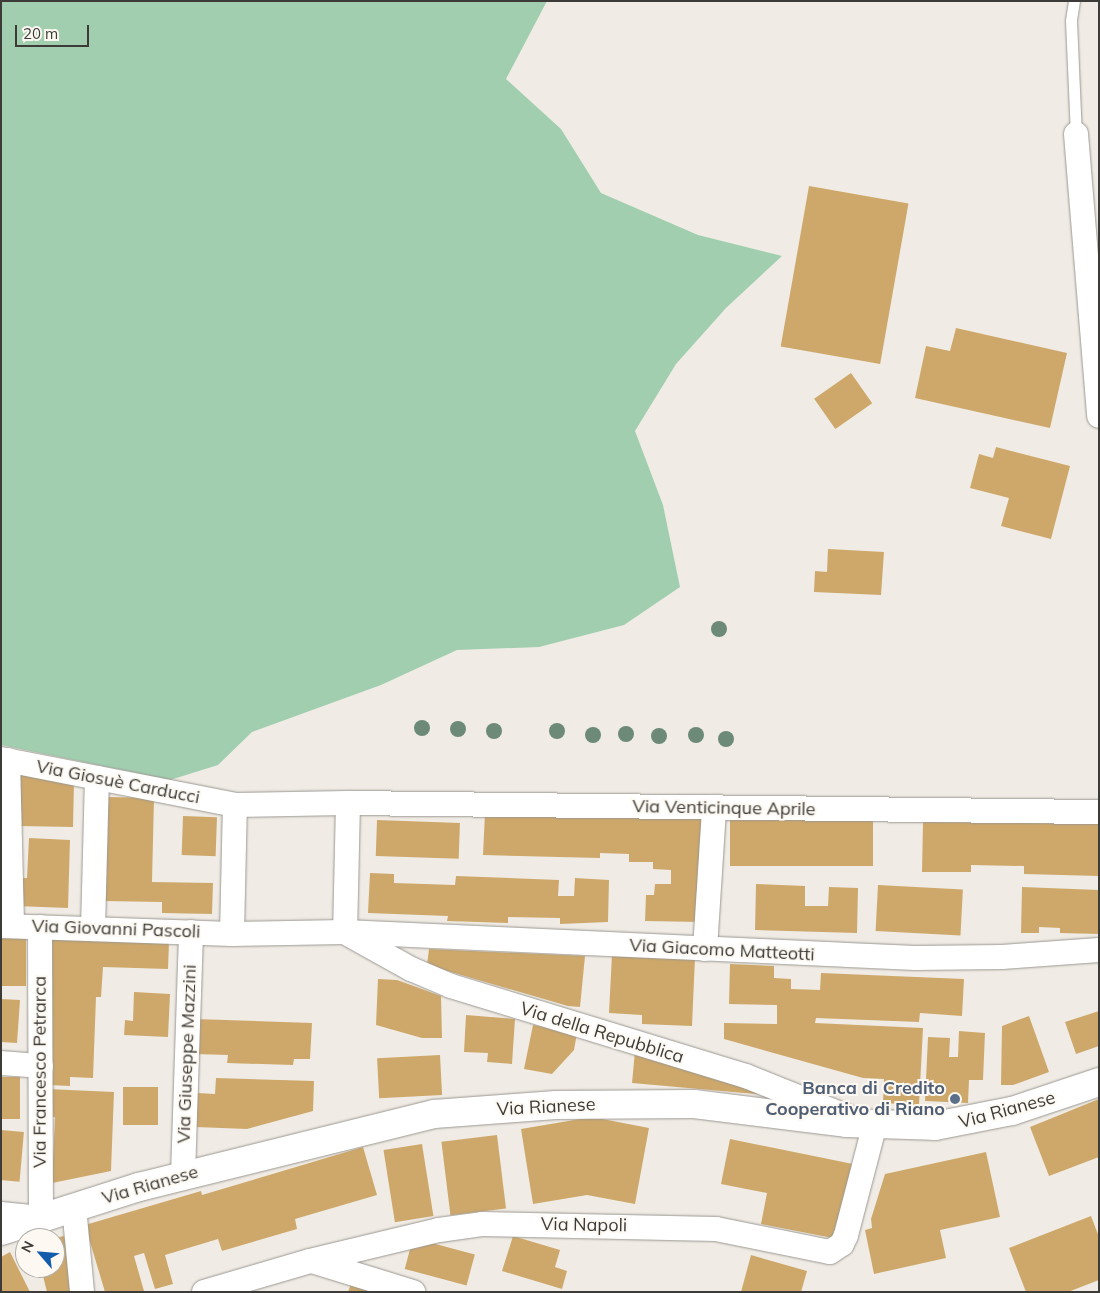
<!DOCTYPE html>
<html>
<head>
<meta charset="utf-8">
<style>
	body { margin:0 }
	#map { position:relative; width:1100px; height:1293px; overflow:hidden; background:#f0ece5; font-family:Mulish,sans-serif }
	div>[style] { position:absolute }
	.green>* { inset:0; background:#a2ceb0 }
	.building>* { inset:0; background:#cea86a; transform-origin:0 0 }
	.roads { filter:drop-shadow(0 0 1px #9b9791) drop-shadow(0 0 1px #9b9791) }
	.lane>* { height:11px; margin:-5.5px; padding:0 5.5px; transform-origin:5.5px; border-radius:5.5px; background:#fff }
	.street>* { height:24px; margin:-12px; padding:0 12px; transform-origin:12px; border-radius:12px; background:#fff }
	.secondary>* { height:28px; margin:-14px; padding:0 14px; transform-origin:14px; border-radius:14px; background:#fff }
	.trees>* { width:16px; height:16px; margin:-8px; border-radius:50%; background:#6d8977 }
	.dots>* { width:14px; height:14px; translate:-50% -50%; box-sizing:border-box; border:2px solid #fdf9f2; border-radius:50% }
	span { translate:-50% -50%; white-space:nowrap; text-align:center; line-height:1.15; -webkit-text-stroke:4px #fdf9f2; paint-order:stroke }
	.street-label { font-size:18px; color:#3c3b38 }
	.service-label { font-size:18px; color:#4e5e75; font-weight:700 }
	.right { translate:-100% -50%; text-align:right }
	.frame { position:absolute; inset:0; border:2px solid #3c3b38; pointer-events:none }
	.north { position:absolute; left:15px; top:1228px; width:50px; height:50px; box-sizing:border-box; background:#fdf9f2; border:1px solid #b0ada8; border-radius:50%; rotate:297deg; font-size:14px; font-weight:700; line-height:20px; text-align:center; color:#3c3b38 }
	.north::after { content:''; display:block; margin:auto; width:18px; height:22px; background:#135cac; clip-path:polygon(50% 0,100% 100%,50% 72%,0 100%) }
	.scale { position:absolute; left:15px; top:25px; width:74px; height:22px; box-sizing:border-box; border:2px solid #3c3b38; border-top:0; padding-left:6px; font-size:15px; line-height:18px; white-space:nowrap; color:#3c3b38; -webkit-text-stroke:4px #fdf9f2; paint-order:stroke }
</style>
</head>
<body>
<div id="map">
	<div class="green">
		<i style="clip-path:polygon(1px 1px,547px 1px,506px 79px,561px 129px,601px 193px,698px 235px,782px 256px,726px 308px,676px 364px,635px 431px,663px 505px,680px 587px,624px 625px,539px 647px,457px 650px,381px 685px,252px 732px,218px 765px,170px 780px,1px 745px)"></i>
	</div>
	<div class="building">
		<i style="left:809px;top:186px;width:101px;height:163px;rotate:10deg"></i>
		<i style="clip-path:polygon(956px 328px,1067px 353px,1050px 428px,915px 398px,926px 346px,950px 351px)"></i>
		<i style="left:851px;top:373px;width:37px;height:45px;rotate:55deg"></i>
		<i style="clip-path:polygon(996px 447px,1070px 466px,1051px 539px,1001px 526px,1009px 498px,970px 488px,979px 454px,993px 458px)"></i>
		<i style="clip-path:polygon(828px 549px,884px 552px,881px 595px,814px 592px,815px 571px,827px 572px)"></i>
		<i style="clip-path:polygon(19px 767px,74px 782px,73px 827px,18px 826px)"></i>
		<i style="clip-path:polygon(108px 797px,154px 798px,152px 882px,213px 883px,212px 914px,162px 913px,162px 902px,104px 901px,100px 851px,107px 851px)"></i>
		<i style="clip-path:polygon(485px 813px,703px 818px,701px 922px,645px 921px,646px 895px,654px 895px,655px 884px,671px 884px,671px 870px,653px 869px,653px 862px,629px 862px,629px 854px,600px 853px,600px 858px,483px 855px)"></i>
		<i style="left:183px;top:816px;width:34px;height:39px;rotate:2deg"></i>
		<i style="left:730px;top:818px;width:143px;height:48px"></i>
		<i style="left:377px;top:820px;width:83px;height:36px;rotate:2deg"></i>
		<i style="clip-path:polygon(923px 822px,1099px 824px,1099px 876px,1024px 874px,1024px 866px,971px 865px,971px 872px,922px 872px)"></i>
		<i style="clip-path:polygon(29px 838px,70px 840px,68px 908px,16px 906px,17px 878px,27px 878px)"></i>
		<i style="clip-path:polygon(370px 873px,394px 874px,394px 883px,455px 885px,456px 876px,559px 880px,558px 896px,574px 896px,575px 878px,609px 880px,608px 922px,560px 924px,560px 918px,508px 917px,508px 923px,447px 921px,448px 916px,368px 913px)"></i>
		<i style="clip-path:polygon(756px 884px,805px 886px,805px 906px,828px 906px,829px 887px,858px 888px,857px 933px,755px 930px)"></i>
		<i style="left:878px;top:885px;width:85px;height:46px;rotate:3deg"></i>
		<i style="clip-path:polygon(1022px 887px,1099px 890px,1099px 934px,1060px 933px,1060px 928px,1039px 927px,1039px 933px,1021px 933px)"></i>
		<i style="clip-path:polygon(50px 937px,169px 942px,168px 969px,103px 967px,101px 997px,96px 997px,93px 1078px,70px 1077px,70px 1086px,49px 1085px)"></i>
		<i style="left:26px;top:938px;width:48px;height:25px;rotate:90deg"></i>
		<i style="clip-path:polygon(429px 949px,585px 956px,580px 1007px,568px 1006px,427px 965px)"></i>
		<i style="clip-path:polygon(612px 954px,695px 958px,692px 1026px,642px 1024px,642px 1015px,609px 1013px)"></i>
		<i style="clip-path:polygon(730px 964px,774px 966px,774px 978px,791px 979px,791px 989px,820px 990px,821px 973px,964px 979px,962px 1016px,920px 1013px,919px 1022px,816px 1018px,815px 1023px,923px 1028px,919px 1105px,883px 1103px,884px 1079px,863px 1078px,724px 1039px,724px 1023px,777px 1024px,777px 1005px,729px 1004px)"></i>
		<i style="clip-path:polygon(378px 979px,397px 980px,441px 996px,442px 1038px,422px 1038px,376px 1025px)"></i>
		<i style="clip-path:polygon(134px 992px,170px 994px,168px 1037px,124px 1035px,125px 1020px,133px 1021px)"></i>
		<i style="clip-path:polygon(1px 999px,20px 1000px,17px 1043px,1px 1042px)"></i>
		<i style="clip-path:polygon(1099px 1011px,1099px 1046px,1076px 1054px,1065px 1022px)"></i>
		<i style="clip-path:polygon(466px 1015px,515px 1019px,512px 1064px,487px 1062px,488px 1053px,464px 1052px)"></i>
		<i style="clip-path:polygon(1029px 1016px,1049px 1072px,1013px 1085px,1001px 1085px,1002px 1026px)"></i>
		<i style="clip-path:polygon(195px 1019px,312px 1023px,310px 1059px,294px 1059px,293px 1065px,227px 1063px,228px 1055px,194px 1054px)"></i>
		<i style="clip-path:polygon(533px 1025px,577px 1033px,574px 1050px,552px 1074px,524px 1069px)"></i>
		<i style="clip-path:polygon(959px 1031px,985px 1033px,983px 1080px,969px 1080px,968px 1103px,925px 1101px,928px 1037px,950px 1038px,949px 1057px,958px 1057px)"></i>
		<i style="clip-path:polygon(635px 1051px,766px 1095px,632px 1083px)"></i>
		<i style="left:440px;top:1055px;width:40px;height:63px;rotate:87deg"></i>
		<i style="left:1px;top:1077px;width:19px;height:42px"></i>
		<i style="clip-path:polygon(216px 1078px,314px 1081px,313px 1111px,247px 1129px,196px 1127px,197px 1093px,215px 1094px)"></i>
		<i style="left:123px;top:1087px;width:35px;height:38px"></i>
		<i style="clip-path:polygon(47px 1089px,114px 1092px,111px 1171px,52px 1183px,55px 1117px,46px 1117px)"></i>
		<i style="clip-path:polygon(1099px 1099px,1099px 1157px,1049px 1176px,1030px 1127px)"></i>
		<i style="clip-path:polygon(592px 1117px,649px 1128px,635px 1204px,587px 1195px,533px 1204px,521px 1129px)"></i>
		<i style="left:1px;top:1130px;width:23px;height:50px;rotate:5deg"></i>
		<i style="left:497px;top:1135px;width:74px;height:56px;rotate:83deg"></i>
		<i style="clip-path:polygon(730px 1139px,853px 1164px,838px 1239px,761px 1224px,767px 1193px,721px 1184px)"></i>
		<i style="left:422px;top:1144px;width:73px;height:39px;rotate:81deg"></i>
		<i style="clip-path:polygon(363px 1147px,377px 1195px,295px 1219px,297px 1229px,222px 1251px,218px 1239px,165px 1255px,173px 1284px,155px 1289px,144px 1253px,134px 1256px,144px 1291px,105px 1292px,85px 1225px,201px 1191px,202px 1195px)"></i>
		<i style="clip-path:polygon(986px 1152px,1000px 1217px,940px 1230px,946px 1258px,874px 1274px,865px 1230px,872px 1228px,871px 1219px,885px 1174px)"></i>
		<i style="clip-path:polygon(1091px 1216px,1099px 1237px,1099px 1280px,1068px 1292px,1026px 1292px,1009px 1248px)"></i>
		<i style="clip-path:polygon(64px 1236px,76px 1286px,72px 1292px,47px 1292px,41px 1268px,55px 1268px,55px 1238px)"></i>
		<i style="clip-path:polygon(513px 1236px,560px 1250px,555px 1267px,567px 1271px,562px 1289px,502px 1271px)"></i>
		<i style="left:413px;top:1238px;width:64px;height:32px;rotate:15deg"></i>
		<i style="clip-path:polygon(10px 1252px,30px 1292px,1px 1292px,1px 1257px)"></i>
		<i style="clip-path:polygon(751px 1255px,807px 1271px,801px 1292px,741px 1292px)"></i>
		<i style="clip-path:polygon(351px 1284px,374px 1292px,348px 1292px)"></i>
	</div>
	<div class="roads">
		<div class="lane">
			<i style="left:1074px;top:1px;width:20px;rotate:99deg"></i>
			<i style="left:1071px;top:21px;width:113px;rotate:87.5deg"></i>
		</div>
		<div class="street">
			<i style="left:1076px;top:134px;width:283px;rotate:85.3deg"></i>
			<i style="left:1px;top:759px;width:238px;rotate:11.1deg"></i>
			<i style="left:8px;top:760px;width:166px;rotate:88.6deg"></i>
			<i style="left:348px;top:803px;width:751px;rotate:0.69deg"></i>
			<i style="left:1px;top:926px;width:231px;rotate:2deg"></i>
			<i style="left:232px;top:934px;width:113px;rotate:-1deg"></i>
			<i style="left:345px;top:932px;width:571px;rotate:2.61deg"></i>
			<i style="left:915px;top:958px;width:87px;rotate:-0.7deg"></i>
			<i style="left:1002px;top:957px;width:97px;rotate:-4.1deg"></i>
			<i style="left:93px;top:929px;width:151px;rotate:-88.5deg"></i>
			<i style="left:232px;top:934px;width:129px;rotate:-88.7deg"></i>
			<i style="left:235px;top:805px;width:113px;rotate:-1deg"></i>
			<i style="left:348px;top:803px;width:129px;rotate:91.3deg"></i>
			<i style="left:348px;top:934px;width:72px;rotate:29.1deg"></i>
			<i style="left:411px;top:969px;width:43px;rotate:23deg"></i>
			<i style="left:451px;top:986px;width:308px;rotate:17deg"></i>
			<i style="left:746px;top:1076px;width:115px;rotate:21.9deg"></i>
			<i style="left:705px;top:949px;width:141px;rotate:-86.3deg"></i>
			<i style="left:1px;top:1063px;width:40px;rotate:4.3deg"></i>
			<i style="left:183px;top:1175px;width:243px;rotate:-88.1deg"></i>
			<i style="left:74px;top:1207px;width:85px;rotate:84.6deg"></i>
			<i style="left:1px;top:1214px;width:40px;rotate:5.7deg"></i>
			<i style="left:41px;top:1218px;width:291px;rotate:-90.2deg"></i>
			<i style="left:312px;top:1261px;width:106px;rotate:17.1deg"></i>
			<i style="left:204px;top:1292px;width:110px;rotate:-16.3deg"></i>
			<i style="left:310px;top:1261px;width:133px;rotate:-13.5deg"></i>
			<i style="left:439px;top:1230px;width:43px;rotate:-7.9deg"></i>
			<i style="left:482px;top:1224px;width:234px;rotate:1.2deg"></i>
			<i style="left:716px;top:1229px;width:116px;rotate:11.4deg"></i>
			<i style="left:830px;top:1252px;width:14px;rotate:-34deg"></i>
			<i style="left:842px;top:1244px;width:10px;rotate:-66deg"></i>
			<i style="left:846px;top:1235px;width:115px;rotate:-75.4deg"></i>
		</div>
		<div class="secondary">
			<i style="left:1px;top:1231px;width:145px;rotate:-17.7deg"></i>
			<i style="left:139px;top:1187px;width:304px;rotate:-13.9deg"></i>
			<i style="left:434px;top:1114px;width:122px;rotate:-4.2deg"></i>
			<i style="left:556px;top:1105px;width:138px;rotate:-0.4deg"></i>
			<i style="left:694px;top:1104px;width:153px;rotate:7.1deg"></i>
			<i style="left:846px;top:1123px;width:89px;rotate:1.9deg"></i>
			<i style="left:935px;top:1126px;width:78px;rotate:-11deg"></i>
			<i style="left:1012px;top:1111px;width:92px;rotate:-18.4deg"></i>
		</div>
	</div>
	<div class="trees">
		<i style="left:719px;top:629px"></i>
		<i style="left:422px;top:728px"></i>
		<i style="left:458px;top:729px"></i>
		<i style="left:494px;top:731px"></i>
		<i style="left:557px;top:731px"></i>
		<i style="left:626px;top:734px"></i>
		<i style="left:593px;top:735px"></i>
		<i style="left:696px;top:735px"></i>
		<i style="left:659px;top:736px"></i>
		<i style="left:726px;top:739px"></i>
	</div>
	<div class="dots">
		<i style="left:955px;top:1099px;background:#5c6f8a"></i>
	</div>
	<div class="street-label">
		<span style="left:118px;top:782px;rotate:11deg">Via Giosuè Carducci</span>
		<span style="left:724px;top:808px;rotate:1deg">Via Venticinque Aprile</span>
		<span style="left:116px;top:929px;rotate:2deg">Via Giovanni Pascoli</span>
		<span style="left:722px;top:950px;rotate:3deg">Via Giacomo Matteotti</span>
		<span style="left:602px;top:1033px;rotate:17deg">Via della Repubblica</span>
		<span style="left:187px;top:1054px;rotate:-88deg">Via Giuseppe Mazzini</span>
		<span style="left:40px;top:1072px;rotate:-90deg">Via Francesco Petrarca</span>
		<span style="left:546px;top:1107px;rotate:-3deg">Via Rianese</span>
		<span style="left:1007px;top:1110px;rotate:-15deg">Via Rianese</span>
		<span style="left:150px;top:1185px;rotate:-16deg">Via Rianese</span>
		<span style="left:584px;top:1225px;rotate:1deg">Via Napoli</span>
	</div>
	<div class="service-label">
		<span class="right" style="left:945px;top:1099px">Banca di Credito<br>Cooperativo di Riano</span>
	</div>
	<div class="frame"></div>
	<div class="north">N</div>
	<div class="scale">20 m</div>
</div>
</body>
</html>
